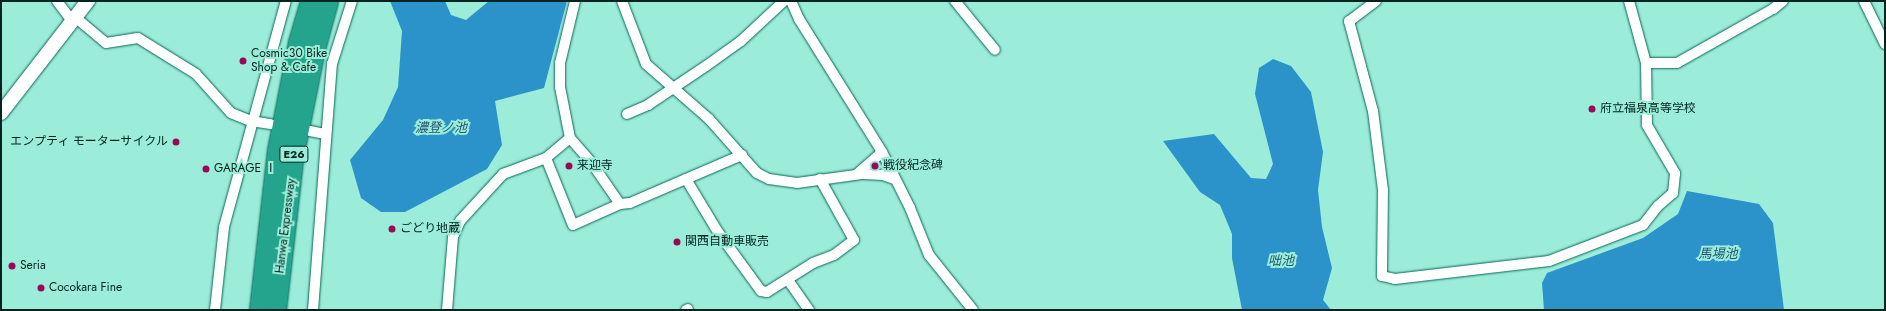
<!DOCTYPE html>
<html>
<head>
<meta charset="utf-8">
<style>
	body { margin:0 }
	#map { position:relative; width:1886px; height:311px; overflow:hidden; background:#9becd8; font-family:Jost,"Noto Sans JP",sans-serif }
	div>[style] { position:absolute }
	.water>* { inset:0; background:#2b93ca }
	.roads { filter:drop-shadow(0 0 1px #056858) drop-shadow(0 0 1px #056858) }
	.street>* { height:10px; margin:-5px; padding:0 5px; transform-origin:5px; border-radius:5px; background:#fff }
	.secondary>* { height:14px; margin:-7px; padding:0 7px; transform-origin:7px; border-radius:7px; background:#fff }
	.highway>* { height:19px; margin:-9.5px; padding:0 9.5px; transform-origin:9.5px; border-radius:9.5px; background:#24a48c }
	.dots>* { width:11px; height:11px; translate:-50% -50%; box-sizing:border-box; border:2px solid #9becd8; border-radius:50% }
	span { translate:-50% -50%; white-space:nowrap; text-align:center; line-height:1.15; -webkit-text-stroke:4px #9becd8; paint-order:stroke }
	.shield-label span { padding:1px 3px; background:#9becd8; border:1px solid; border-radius:3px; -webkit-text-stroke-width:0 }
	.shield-label { font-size:11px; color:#01251e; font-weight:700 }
	.poi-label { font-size:12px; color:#01251e }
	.left { translate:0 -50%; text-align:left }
	.right { translate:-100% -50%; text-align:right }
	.street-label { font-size:12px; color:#01251e }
	.water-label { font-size:13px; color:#215572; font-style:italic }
	.frame { position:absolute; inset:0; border:2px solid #01251e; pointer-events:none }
</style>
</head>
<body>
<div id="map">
	<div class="water">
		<i style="clip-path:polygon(390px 1px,445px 1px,451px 15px,466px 20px,489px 1px,567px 1px,544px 88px,495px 101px,502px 145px,487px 169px,405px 212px,381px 212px,361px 198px,350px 160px,383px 120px,398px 87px,402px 31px)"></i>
		<i style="clip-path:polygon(1273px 59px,1291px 66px,1311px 92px,1323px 152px,1318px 190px,1322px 227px,1332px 268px,1323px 300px,1331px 310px,1242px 310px,1232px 258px,1232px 234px,1220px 205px,1200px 192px,1163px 141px,1214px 134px,1251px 178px,1266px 179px,1273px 164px,1255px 94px,1259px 68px)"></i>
		<i style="clip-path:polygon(1687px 191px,1759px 204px,1773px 223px,1784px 310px,1544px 310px,1542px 283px,1547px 273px,1643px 238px,1678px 214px)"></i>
	</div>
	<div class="roads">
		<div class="street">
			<i style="left:57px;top:1px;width:25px;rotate:53deg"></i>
			<i style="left:575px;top:1px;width:64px;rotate:103.6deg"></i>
			<i style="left:560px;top:63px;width:24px;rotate:90deg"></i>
			<i style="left:560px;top:87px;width:52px;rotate:78.9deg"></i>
			<i style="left:570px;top:138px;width:32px;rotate:49deg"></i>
			<i style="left:591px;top:162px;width:51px;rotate:55.4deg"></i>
			<i style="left:620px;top:204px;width:10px;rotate:-6deg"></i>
			<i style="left:630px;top:203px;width:122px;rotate:-23.2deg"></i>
			<i style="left:622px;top:1px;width:67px;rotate:69.1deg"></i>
			<i style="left:646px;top:64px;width:84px;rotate:41.1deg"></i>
			<i style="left:709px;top:119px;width:72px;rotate:48.4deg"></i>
			<i style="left:757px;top:173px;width:13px;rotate:27deg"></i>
			<i style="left:769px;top:179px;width:28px;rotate:8deg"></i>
			<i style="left:797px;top:183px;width:67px;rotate:-7.8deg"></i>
			<i style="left:863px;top:174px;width:20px;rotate:3deg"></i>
			<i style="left:883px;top:175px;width:12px;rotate:20deg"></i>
			<i style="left:791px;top:1px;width:20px;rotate:66deg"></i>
			<i style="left:799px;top:19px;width:157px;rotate:58deg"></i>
			<i style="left:882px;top:152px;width:63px;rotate:63.4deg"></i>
			<i style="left:910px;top:208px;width:51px;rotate:68deg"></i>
			<i style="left:929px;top:255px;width:70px;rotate:51.3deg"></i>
			<i style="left:955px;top:1px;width:63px;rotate:50.8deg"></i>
			<i style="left:1376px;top:1px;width:34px;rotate:143deg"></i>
			<i style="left:1349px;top:21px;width:93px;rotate:75.1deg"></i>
			<i style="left:1373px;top:111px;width:80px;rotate:82.8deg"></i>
			<i style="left:1383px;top:190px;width:86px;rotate:90.7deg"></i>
			<i style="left:1382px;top:276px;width:13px;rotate:13deg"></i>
			<i style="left:1395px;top:279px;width:155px;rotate:-6.7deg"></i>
			<i style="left:1549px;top:261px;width:101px;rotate:-21deg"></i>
			<i style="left:1643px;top:225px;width:24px;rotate:-52deg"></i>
			<i style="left:1658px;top:206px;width:20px;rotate:-41deg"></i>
			<i style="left:1673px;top:193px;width:20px;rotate:-84deg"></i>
			<i style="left:1675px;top:173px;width:56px;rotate:-120.3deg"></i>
			<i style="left:1647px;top:125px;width:62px;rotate:-90.9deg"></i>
			<i style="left:1646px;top:63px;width:64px;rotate:-105.3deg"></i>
			<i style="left:1864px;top:1px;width:48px;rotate:64deg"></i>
			<i style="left:75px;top:17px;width:40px;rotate:40deg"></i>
			<i style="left:106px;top:43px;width:32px;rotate:-9deg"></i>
			<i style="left:138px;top:38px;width:68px;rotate:31.8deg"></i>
			<i style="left:196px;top:74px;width:52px;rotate:48.1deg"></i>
			<i style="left:231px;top:113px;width:22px;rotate:22deg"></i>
			<i style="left:251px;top:121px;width:20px;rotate:9deg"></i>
			<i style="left:1646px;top:63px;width:31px"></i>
			<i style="left:1677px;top:63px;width:110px;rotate:-29.4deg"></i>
			<i style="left:1773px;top:9px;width:13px;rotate:-39deg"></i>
			<i style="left:627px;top:114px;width:23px;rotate:-23deg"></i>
			<i style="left:648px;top:105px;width:70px;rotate:-33.9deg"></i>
			<i style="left:706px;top:66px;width:43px;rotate:-35.5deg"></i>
			<i style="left:741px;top:41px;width:59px;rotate:-42.9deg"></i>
			<i style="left:310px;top:131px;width:16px;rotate:11deg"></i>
			<i style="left:546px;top:158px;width:72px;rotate:68.1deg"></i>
			<i style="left:573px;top:225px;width:51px;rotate:-24.1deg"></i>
			<i style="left:857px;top:174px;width:33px;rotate:-41deg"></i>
			<i style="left:686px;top:179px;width:62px;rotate:58.9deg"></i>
			<i style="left:718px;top:232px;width:73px;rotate:53.9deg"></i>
			<i style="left:761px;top:291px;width:6px;rotate:9deg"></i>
			<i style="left:767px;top:292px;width:54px;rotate:-32.2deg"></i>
			<i style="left:813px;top:263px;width:22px;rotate:-21deg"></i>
			<i style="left:834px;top:255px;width:25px;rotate:-37deg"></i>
			<i style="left:854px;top:240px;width:70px;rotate:-119.1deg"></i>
			<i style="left:788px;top:280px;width:37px;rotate:55deg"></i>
			<i style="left:215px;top:310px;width:83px;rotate:-83.8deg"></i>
			<i style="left:224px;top:227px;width:234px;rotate:-74.7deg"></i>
			<i style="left:313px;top:310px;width:247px;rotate:-85.6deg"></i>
			<i style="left:332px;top:64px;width:66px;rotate:-72.4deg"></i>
			<i style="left:447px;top:310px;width:73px;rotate:-85.3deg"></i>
			<i style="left:453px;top:237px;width:17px;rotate:-66deg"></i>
			<i style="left:460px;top:221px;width:64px;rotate:-47.5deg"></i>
			<i style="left:503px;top:174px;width:46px;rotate:-20.4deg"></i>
			<i style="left:546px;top:158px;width:31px;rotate:-40deg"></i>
			<i style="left:686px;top:310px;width:2px;rotate:-27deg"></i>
		</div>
		<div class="secondary">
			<i style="left:1px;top:113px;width:142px;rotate:-52.2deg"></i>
		</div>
		<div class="highway">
			<i style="left:259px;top:310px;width:161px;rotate:-83.6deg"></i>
			<i style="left:277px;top:150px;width:110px;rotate:-79deg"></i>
			<i style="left:298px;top:42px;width:43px;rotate:-73.7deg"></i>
			<i style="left:276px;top:310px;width:158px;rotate:-83.5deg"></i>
			<i style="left:294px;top:153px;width:106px;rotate:-78.6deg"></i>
			<i style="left:315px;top:49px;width:50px;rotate:-74.8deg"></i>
		</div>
	</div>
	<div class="dots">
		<i style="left:243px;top:61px;background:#9b0757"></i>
		<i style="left:1592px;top:109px;background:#9b0757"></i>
		<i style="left:176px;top:142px;background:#9b0757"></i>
		<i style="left:569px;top:166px;background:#9b0757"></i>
		<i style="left:875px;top:166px;background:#9b0757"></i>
		<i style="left:206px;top:169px;background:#9b0757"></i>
		<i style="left:392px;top:229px;background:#9b0757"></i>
		<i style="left:677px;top:242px;background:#9b0757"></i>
		<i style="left:12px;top:266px;background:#9b0757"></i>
		<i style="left:41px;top:288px;background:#9b0757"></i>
	</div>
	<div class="shield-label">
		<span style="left:294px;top:154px">E26</span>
	</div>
	<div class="poi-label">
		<span class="left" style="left:251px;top:61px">Cosmic30 Bike<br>Shop &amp; Cafe</span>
		<span class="left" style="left:1600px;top:109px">府立福泉高等学校</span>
		<span class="right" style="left:168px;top:142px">エンプティ モーターサイクル</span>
		<span class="left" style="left:577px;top:166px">来迎寺</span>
		<span class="left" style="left:883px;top:166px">戦役紀念碑</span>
		<span class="left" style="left:214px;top:169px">GARAGE Ⅰ</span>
		<span class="left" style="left:400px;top:229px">ごどり地蔵</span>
		<span class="left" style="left:685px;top:242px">関西自動車販売</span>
		<span class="left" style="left:20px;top:266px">Seria</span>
		<span class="left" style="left:49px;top:288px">Cocokara Fine</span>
	</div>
	<div class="street-label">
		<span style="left:286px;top:226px;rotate:-83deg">Hanwa Expressway</span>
	</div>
	<div class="water-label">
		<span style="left:441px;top:128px">濃登ノ池</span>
		<span style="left:1718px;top:254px">馬場池</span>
		<span style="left:1281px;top:261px">咄池</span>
	</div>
	<div class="frame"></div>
</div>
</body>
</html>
